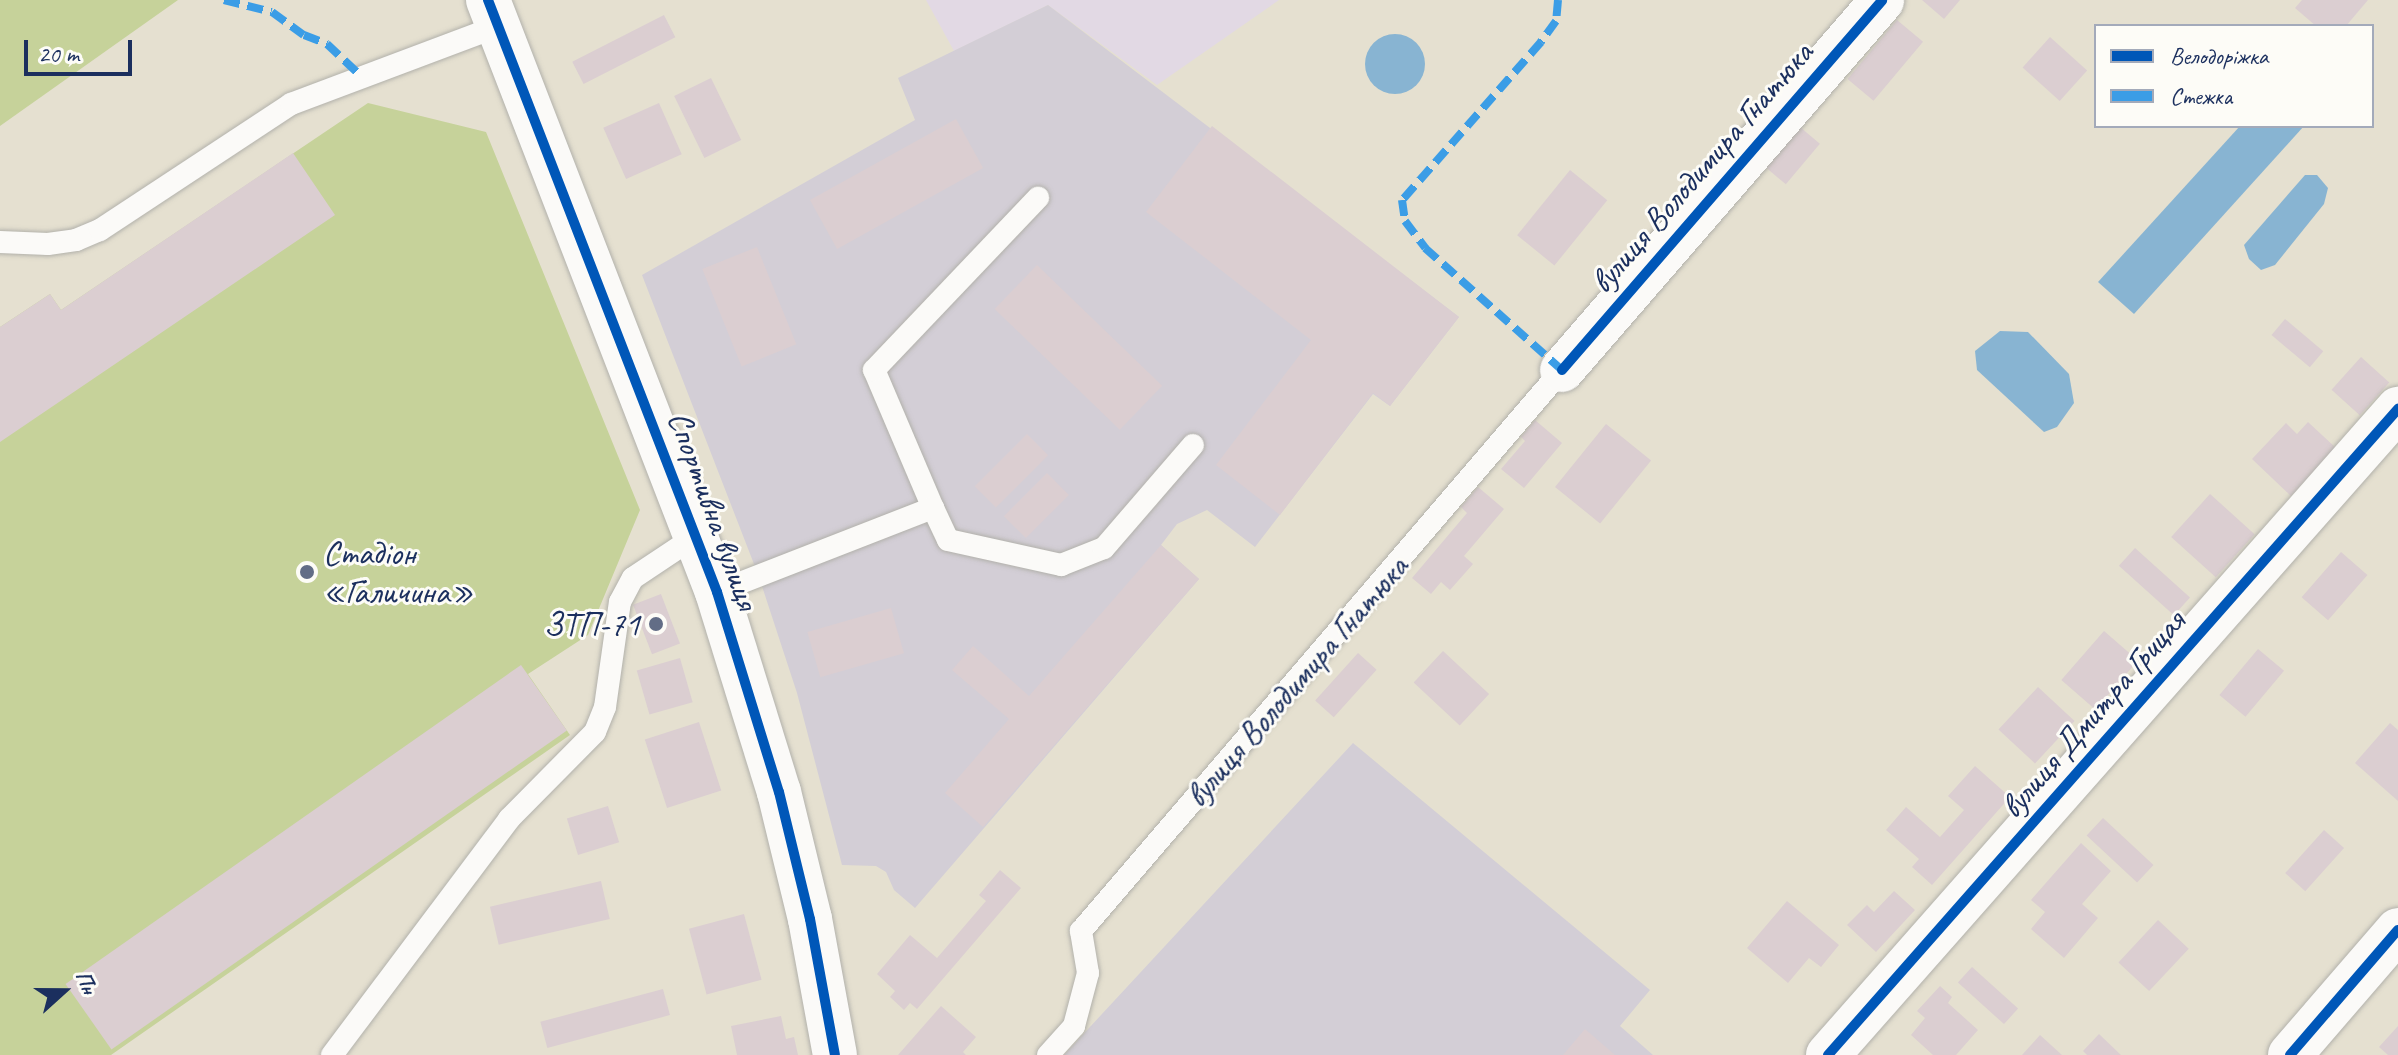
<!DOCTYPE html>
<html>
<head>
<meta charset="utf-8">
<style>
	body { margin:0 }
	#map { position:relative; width:2398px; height:1055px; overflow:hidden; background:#e5e0d0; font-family:Caveat,sans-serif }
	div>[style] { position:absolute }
	.built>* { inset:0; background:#e2d9e4 }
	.industrial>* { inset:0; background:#d3ced6 }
	.green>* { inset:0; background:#c6d29a }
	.water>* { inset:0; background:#88b4d2 }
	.round { border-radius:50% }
	.building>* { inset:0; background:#dbced1; transform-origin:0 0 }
	.roads { filter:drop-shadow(0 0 2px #b2b1ab) drop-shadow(0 0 2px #b2b1ab) }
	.service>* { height:22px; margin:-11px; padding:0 11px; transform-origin:11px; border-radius:11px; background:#fbfaf8 }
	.minor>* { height:44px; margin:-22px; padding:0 22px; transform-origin:22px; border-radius:22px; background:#fbfaf8 }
	.tertiary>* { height:44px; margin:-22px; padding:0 22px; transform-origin:22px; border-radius:22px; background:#fbfaf8 }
	.quiet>* { height:8px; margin-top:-4px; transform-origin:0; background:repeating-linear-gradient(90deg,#3b9de6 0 16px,transparent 0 24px) }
	.cycleway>* { height:10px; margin:-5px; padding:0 5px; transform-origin:5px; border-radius:5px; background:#0057b8 }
	.dots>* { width:22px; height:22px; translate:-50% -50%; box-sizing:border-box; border:4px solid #fdfcf7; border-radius:50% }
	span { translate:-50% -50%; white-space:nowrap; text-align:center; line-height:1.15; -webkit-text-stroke:6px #fdfcf7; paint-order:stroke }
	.street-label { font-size:34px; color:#1b2f5e }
	.poi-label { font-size:34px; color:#1b2f5e }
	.left { translate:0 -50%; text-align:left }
	.right { translate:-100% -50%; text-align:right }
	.legend { position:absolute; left:2094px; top:24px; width:280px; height:104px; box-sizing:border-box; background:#fdfcf7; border:2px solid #a3aaba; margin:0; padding:10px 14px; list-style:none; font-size:24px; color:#1b2f5e }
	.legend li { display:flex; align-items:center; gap:16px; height:40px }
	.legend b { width:40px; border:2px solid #a3aaba }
	.north { position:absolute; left:24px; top:951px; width:80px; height:80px; -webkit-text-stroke:6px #fdfcf7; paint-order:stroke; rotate:69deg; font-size:22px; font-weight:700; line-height:32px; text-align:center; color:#1b2f5e }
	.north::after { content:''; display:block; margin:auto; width:28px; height:36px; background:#1b2f5e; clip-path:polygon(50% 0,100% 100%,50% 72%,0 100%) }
	.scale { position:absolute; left:24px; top:40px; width:108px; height:36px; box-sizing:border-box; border:4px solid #1b2f5e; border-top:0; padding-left:10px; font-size:24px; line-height:28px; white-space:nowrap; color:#1b2f5e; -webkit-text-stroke:6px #fdfcf7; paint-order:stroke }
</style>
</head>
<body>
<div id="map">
	<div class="built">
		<i style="clip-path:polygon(926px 0,1279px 0,1157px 85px,1048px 5px,954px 51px)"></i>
	</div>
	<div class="industrial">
		<i style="clip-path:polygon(1048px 5px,1459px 317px,1390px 406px,1373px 394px,1255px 547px,1207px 510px,1177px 524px,1161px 545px,1199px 579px,915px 908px,894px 890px,886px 872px,876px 866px,842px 865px,797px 693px,759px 577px,642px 275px,915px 120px,898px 78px)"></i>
		<i style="clip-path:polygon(1353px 743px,1650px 990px,1620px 1026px,1653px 1055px,1064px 1055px)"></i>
	</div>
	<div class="green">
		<i style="clip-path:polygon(0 0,178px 0,0 126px)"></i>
		<i style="clip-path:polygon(368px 103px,486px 132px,640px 510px,588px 635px,528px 674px,570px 735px,111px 1055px,0 1055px,0 327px,50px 294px,61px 310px)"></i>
	</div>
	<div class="water">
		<i class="round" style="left:1365px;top:34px;width:60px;height:60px"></i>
		<i style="clip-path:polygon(2240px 126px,2304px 126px,2134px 314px,2098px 282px)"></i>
		<i style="clip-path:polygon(2305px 175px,2317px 175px,2328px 188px,2324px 204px,2275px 265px,2261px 270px,2249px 259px,2244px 245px)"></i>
		<i style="clip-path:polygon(2000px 331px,2028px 332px,2069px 374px,2074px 403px,2057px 427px,2044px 432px,1977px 370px,1975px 351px)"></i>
	</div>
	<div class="building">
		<i style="clip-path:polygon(1922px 0,1960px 0,1944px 19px)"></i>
		<i style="clip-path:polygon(2302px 0,2368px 0,2346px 26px,2316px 26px,2295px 8px)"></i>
		<i style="left:664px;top:15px;width:25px;height:103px;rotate:63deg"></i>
		<i style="left:1897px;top:20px;width:34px;height:77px;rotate:40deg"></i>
		<i style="left:2050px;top:37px;width:50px;height:41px;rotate:42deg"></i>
		<i style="left:711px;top:78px;width:69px;height:41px;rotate:64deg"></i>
		<i style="left:659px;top:103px;width:56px;height:61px;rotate:66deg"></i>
		<i style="left:956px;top:119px;width:56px;height:167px;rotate:61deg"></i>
		<i style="clip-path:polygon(1212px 126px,1459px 317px,1390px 406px,1373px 393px,1280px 515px,1216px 465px,1311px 340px,1146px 212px)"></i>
		<i style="left:1800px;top:127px;width:26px;height:53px;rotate:40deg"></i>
		<i style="clip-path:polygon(293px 153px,335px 215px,0 442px,0 327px,50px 294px,61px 310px)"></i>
		<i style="left:1570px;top:170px;width:48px;height:84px;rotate:39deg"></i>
		<i style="left:757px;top:247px;width:105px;height:59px;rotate:68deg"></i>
		<i style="left:1037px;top:265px;width:174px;height:61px;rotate:44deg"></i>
		<i style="left:2285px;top:319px;width:50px;height:21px;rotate:40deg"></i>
		<i style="left:2361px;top:357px;width:38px;height:44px;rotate:42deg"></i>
		<i style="clip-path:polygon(1535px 420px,1562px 443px,1524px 488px,1501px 469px,1525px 441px,1521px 437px)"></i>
		<i style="clip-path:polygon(2308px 422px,2336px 448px,2291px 496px,2252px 459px,2286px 423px,2297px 434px)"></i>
		<i style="left:1606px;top:424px;width:58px;height:81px;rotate:39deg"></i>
		<i style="left:1027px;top:434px;width:30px;height:74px;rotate:45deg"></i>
		<i style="left:1047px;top:473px;width:31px;height:61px;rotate:45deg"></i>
		<i style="clip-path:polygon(1478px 487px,1504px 509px,1464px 556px,1473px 564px,1450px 590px,1441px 582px,1431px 594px,1412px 578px,1467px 513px,1461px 507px)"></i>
		<i style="left:2210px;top:494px;width:60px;height:58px;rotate:42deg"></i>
		<i style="clip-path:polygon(1161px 545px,1199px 579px,983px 827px,945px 793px,1009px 719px,952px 670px,973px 646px,1029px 696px)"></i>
		<i style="left:2135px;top:548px;width:74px;height:24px;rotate:42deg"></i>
		<i style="left:2341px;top:552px;width:35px;height:60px;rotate:41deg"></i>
		<i style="left:661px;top:594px;width:53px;height:30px;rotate:69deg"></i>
		<i style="left:891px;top:608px;width:47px;height:87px;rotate:74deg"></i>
		<i style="left:2104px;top:631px;width:45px;height:65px;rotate:41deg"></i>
		<i style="left:2258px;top:649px;width:34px;height:60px;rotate:40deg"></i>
		<i style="left:1443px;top:651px;width:63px;height:43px;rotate:43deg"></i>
		<i style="left:1358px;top:653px;width:25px;height:64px;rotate:42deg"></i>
		<i style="left:680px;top:658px;width:46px;height:45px;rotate:74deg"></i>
		<i style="left:521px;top:665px;width:80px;height:556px;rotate:55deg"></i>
		<i style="left:2038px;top:687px;width:50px;height:58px;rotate:43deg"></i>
		<i style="left:699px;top:722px;width:72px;height:57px;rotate:72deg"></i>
		<i style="clip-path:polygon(2390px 723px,2398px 730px,2398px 801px,2355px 763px)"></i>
		<i style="clip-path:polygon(1975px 766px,2010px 797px,1932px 885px,1912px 867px,1919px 859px,1886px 830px,1906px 807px,1940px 837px,1964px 810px,1948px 796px)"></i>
		<i style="left:608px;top:806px;width:38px;height:43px;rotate:73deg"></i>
		<i style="left:2103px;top:818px;width:69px;height:24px;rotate:43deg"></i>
		<i style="left:2324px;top:830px;width:27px;height:58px;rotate:42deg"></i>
		<i style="clip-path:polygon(2081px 843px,2111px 871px,2082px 904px,2098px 918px,2064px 958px,2031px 929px,2045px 912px,2031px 900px)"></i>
		<i style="clip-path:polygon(1000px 870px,1021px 888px,917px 1009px,910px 1003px,904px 1010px,890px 997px,895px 991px,877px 974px,910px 935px,937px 958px,986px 901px,979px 895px)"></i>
		<i style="left:601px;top:881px;width:39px;height:114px;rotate:77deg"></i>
		<i style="clip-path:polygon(1894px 891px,1915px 910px,1876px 952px,1847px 925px,1867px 905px,1874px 912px)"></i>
		<i style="clip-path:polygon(1787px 901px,1839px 945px,1821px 967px,1809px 958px,1788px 983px,1747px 948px)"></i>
		<i style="left:744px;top:914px;width:68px;height:57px;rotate:75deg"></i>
		<i style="left:2158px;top:920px;width:42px;height:58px;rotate:43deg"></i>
		<i style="left:1972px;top:967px;width:62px;height:21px;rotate:42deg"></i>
		<i style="clip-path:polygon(1940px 986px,1952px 997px,1948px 1003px,1978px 1030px,1956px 1055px,1933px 1055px,1911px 1035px,1925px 1018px,1917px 1011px)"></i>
		<i style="left:663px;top:989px;width:27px;height:127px;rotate:75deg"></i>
		<i style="clip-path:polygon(941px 1006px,976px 1037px,963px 1052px,966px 1055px,898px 1055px)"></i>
		<i style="clip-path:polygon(781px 1016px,786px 1039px,794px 1037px,798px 1055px,737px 1055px,731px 1026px)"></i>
		<i style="clip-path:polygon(2398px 1026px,2398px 1055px,2388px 1055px,2379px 1047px)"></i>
		<i style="clip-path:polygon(1585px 1029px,1615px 1055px,1563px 1055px)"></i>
		<i style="clip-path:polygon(2099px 1034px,2121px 1055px,2087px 1055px,2083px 1051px)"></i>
		<i style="clip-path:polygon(2040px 1035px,2062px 1055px,2022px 1055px)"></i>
	</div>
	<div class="roads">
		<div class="service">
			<i style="left:0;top:242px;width:48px;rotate:2.4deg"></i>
			<i style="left:48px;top:244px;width:28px;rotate:-8deg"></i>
			<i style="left:76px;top:240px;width:26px;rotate:-23deg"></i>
			<i style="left:100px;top:230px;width:229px;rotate:-33.4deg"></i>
			<i style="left:291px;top:104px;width:221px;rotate:-20.6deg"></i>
			<i style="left:933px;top:508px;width:150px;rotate:-113.1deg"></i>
			<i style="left:874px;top:370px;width:238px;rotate:-46.4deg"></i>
			<i style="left:717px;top:592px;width:232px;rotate:-21.3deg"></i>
			<i style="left:933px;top:508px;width:35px;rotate:65deg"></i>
			<i style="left:948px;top:540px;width:116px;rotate:12.5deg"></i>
			<i style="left:1061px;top:565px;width:46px;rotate:-21.6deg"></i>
			<i style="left:1104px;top:548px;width:136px;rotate:-49.2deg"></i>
			<i style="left:332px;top:1055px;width:295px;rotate:-53.1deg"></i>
			<i style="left:509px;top:819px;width:122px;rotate:-45.3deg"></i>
			<i style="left:595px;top:732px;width:27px;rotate:-68deg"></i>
			<i style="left:605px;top:707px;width:106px;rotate:-81.9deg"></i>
			<i style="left:620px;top:602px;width:27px;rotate:-62deg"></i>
			<i style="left:633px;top:578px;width:76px;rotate:-33.7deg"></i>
			<i style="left:1048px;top:1055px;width:39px;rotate:-48deg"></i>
			<i style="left:1074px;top:1026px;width:55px;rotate:-75.2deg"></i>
			<i style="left:1088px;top:973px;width:43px;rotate:-99.5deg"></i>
			<i style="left:1081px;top:931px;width:739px;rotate:-49.39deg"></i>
		</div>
		<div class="minor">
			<i style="left:1562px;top:370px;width:489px;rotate:-49.1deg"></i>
			<i style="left:2290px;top:1055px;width:165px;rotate:-49.2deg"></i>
		</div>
		<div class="tertiary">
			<i style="left:488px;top:0;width:635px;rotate:68.85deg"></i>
			<i style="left:717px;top:592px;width:209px;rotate:72.8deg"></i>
			<i style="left:779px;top:792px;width:131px;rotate:76.3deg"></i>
			<i style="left:810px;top:919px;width:138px;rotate:79.6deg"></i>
			<i style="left:1828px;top:1055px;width:862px;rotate:-48.58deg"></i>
		</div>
	</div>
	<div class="quiet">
		<i style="left:224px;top:0;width:49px;rotate:14deg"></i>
		<i style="left:272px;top:12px;width:39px;rotate:36deg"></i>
		<i style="left:304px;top:35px;width:25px;rotate:21deg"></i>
		<i style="left:327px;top:44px;width:47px;rotate:43.3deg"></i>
		<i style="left:1558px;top:0;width:21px;rotate:95deg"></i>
		<i style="left:1556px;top:21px;width:26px;rotate:126deg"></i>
		<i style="left:1541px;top:42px;width:210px;rotate:131.3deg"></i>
		<i style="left:1402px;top:200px;width:21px;rotate:82deg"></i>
		<i style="left:1405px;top:221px;width:34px;rotate:53deg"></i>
		<i style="left:1425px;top:248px;width:183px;rotate:41.7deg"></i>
	</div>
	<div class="cycleway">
		<i style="left:488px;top:0;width:635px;rotate:68.85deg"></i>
		<i style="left:717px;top:592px;width:209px;rotate:72.8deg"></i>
		<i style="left:779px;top:792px;width:131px;rotate:76.3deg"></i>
		<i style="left:810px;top:919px;width:138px;rotate:79.6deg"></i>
		<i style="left:1562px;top:370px;width:489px;rotate:-49.1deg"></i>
		<i style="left:1828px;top:1055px;width:862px;rotate:-48.58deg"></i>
		<i style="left:2290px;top:1055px;width:165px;rotate:-49.2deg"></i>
	</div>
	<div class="dots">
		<i style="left:307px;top:572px;background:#626d86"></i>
		<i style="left:656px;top:624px;background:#626d86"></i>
	</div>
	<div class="street-label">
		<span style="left:1701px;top:167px;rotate:-49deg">вулиця Володимира Гнатюка</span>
		<span style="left:714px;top:510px;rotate:70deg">Спортивна вулиця</span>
		<span style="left:1296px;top:681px;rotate:-49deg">вулиця Володимира Гнатюка</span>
		<span style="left:2092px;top:714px;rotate:-49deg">вулиця Дмитра Грицая</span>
	</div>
	<div class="poi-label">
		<span class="left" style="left:323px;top:572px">Стадіон<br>«Галичина»</span>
		<span class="right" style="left:640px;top:624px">ЗТП-71</span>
	</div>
	<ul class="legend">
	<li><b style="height:10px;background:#0057b8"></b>Велодоріжка</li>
	<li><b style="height:10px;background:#3b9de6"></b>Стежка</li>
	</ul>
	<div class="north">Пн</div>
	<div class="scale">20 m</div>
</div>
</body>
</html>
